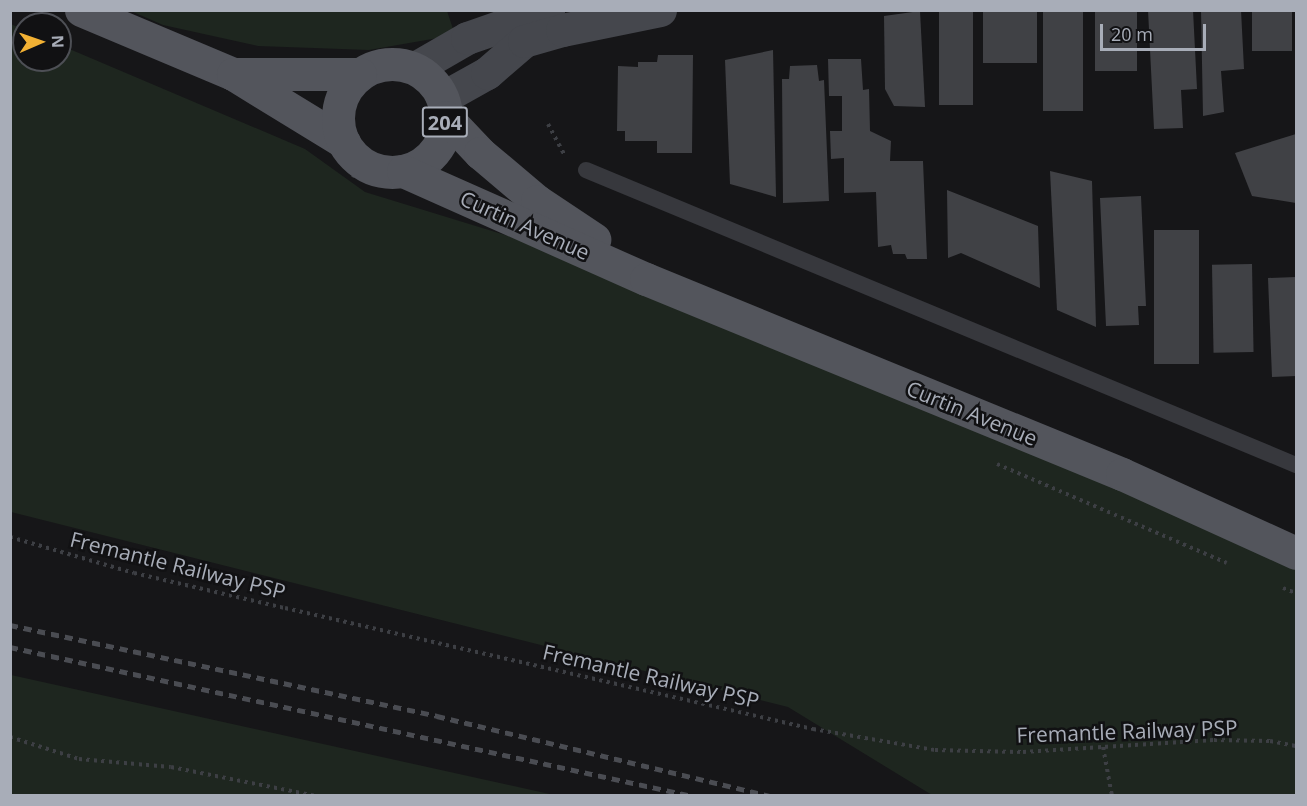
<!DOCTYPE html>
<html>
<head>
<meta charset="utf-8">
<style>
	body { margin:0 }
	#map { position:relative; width:1307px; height:806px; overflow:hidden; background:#161618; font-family:"Open Sans",sans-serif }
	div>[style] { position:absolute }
	.green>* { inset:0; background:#1e261f }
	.building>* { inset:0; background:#404145; transform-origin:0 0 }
	.path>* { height:4px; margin-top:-2px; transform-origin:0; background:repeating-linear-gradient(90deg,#3d3f44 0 3px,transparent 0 7.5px) }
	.lane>* { height:16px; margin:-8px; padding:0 8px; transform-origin:8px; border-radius:8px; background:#37383d }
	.secondary>* { height:33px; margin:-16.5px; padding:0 16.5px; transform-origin:16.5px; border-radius:16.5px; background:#45474d }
	.primary>* { height:33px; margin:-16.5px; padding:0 16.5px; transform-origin:16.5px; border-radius:16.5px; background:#53555c }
	.primary>.ring { margin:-16.5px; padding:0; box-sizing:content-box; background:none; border:33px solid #53555c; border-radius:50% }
	.rail>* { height:4.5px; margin-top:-2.25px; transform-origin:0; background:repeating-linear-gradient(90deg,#4a4c52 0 8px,transparent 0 14px) }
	span { translate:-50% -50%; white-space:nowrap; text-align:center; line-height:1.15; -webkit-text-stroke:5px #111113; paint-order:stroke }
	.shield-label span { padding:2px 4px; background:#111113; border:2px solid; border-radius:4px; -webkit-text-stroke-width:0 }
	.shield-label { font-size:20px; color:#a8adb8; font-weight:700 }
	.street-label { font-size:21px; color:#a8adb8 }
	.frame { position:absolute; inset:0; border:12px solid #a8adb8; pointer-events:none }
	.north { position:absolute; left:12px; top:12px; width:60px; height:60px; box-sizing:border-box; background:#111113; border:2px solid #4d4f55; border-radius:50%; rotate:88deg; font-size:16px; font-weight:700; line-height:24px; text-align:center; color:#a8adb8 }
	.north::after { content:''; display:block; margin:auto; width:21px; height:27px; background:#f2b134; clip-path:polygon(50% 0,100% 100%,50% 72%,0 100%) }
	.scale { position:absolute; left:1100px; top:24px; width:106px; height:27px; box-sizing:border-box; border:3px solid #a8adb8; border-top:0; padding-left:8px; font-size:18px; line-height:21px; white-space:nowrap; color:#a8adb8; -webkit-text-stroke:4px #111113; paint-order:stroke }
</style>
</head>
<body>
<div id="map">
	<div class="green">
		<i style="clip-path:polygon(131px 11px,447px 11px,455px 35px,369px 50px,258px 46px,163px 25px)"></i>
		<i style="clip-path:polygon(11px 24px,24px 30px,24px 60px,60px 60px,60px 45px,305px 149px,365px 192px,612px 268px,1296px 564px,1296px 795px,932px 795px,788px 707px,11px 512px)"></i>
		<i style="clip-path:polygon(10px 675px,11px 675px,554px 795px,11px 795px)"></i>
	</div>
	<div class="building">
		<i style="left:939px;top:10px;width:34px;height:95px"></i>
		<i style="left:983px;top:10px;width:54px;height:53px"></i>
		<i style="left:1043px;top:10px;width:40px;height:101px"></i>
		<i style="left:1095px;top:10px;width:42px;height:61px"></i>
		<i style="clip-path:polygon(1148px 10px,1193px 10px,1197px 89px,1181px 90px,1183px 128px,1154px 129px)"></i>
		<i style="clip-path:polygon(1201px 10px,1241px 10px,1244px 69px,1221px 71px,1224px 112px,1203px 116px)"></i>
		<i style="left:1252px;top:10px;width:40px;height:41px"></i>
		<i style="clip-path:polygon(920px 11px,925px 107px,894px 106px,885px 89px,884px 16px)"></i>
		<i style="clip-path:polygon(773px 50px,776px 197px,730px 184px,725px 60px)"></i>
		<i style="clip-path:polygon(658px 55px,693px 55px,692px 153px,657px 153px,657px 141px,625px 141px,625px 131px,617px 131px,618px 66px,638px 67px,638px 62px,657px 62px)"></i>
		<i style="clip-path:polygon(828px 59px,861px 59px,863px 90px,869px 89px,870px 131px,891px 141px,890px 161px,923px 161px,927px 259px,907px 259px,905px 254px,893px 254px,891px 245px,878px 247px,876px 192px,844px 193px,844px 158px,831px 159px,830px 131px,842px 131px,842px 96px,829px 96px)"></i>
		<i style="clip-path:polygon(817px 65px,819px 81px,824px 80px,829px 201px,783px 203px,782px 79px,789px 79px,790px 66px)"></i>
		<i style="clip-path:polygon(1296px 134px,1296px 203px,1252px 196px,1235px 153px)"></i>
		<i style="clip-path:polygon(1050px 171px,1092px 181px,1096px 327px,1057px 310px)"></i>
		<i style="clip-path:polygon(947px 190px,1038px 226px,1040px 288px,961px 253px,948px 258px)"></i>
		<i style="clip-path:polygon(1141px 196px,1146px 306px,1138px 306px,1139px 325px,1106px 326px,1100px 198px)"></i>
		<i style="left:1154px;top:230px;width:45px;height:134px"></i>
		<i style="left:1252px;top:264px;width:88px;height:40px;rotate:89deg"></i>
		<i style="clip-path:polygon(1296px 277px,1296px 376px,1272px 377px,1268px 278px)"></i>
	</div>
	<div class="path">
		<i style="left:548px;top:124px;width:36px;rotate:62deg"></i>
		<i style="left:352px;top:175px;width:19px;rotate:21deg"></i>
		<i style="left:997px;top:464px;width:250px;rotate:23.3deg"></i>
		<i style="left:10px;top:537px;width:129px;rotate:16.2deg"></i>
		<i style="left:134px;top:573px;width:155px;rotate:13.1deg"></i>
		<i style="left:285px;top:608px;width:542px;rotate:12.91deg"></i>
		<i style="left:813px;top:729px;width:124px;rotate:9.8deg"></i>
		<i style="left:935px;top:750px;width:88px;rotate:1.3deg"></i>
		<i style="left:1023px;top:752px;width:191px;rotate:-3.6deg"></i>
		<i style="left:1214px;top:740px;width:56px;rotate:1deg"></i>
		<i style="left:1270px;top:741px;width:26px;rotate:11deg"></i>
		<i style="left:1283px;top:588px;width:14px;rotate:21deg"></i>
		<i style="left:10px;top:737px;width:72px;rotate:17.7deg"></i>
		<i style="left:79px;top:759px;width:92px;rotate:5deg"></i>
		<i style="left:171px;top:767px;width:148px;rotate:11.3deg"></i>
		<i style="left:1103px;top:747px;width:50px;rotate:79.6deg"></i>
	</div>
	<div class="lane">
		<i style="left:586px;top:170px;width:769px;rotate:22.56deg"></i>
	</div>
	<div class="secondary">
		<i style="left:415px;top:68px;width:60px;rotate:-30deg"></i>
		<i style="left:467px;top:38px;width:86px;rotate:-19.1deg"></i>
		<i style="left:442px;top:98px;width:51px;rotate:-29.1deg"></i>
		<i style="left:487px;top:73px;width:49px;rotate:-40.9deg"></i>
		<i style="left:524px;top:41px;width:40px;rotate:-16deg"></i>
		<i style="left:562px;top:30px;width:100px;rotate:-11.5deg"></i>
	</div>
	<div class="primary">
		<i style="left:81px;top:10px;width:165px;rotate:22.8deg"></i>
		<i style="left:233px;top:74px;width:130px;rotate:31.5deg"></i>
		<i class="ring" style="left:338px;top:64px;width:75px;height:75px"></i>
		<i style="left:233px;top:74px;width:127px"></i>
		<i style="left:446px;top:117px;width:50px;rotate:46.6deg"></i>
		<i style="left:480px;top:153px;width:75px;rotate:40.1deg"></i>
		<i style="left:537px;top:201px;width:69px;rotate:33.7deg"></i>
		<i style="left:403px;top:171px;width:266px;rotate:24deg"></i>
		<i style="left:646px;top:279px;width:514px;rotate:22.28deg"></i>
		<i style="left:1122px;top:474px;width:191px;rotate:24.4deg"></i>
	</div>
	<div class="rail">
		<i style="left:10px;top:625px;width:437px;rotate:12deg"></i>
		<i style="left:437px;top:716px;width:343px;rotate:13.5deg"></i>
		<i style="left:10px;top:647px;width:698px;rotate:12.32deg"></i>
	</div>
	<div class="shield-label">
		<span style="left:445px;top:122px">204</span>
	</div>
	<div class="street-label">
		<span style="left:525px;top:225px;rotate:24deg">Curtin Avenue</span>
		<span style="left:972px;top:413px;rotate:22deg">Curtin Avenue</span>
		<span style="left:178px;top:565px;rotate:14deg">Fremantle Railway PSP</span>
		<span style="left:651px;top:676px;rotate:13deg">Fremantle Railway PSP</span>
		<span style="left:1127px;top:731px;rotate:-2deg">Fremantle Railway PSP</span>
	</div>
	<div class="frame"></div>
	<div class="north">N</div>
	<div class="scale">20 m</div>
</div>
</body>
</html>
